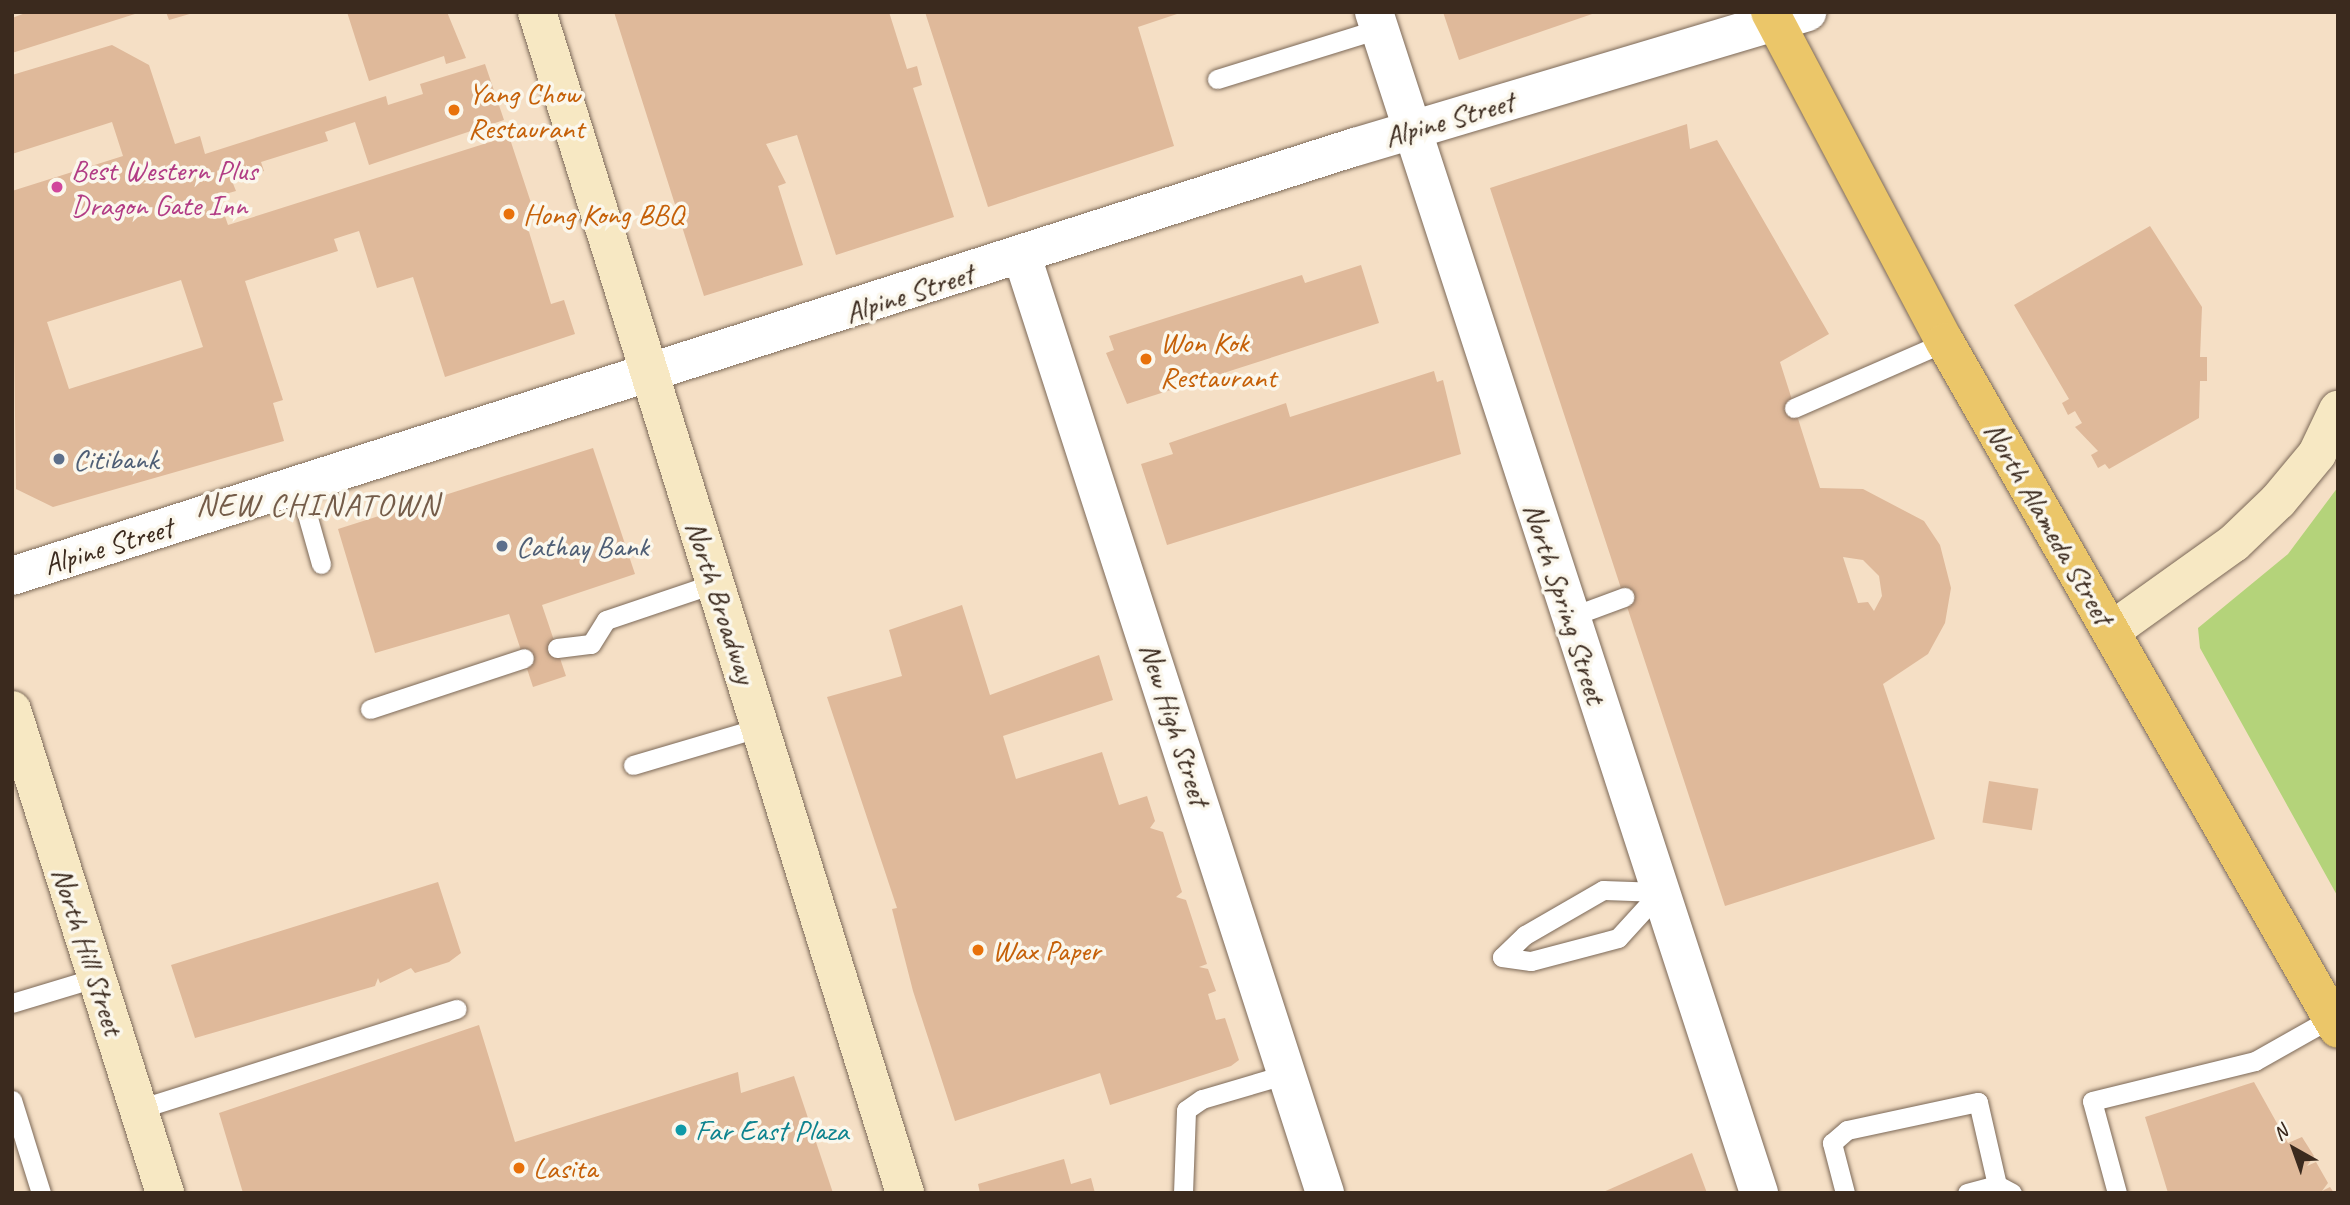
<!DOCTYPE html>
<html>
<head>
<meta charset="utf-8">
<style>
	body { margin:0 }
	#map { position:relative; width:2350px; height:1205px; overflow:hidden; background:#f5dfc5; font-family:Caveat,sans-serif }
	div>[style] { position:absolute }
	.green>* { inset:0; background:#b4d37a }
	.building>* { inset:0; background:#dfb99a; transform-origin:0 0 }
	.roads { filter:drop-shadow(0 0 2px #7c6958) drop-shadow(0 0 2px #7c6958) }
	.service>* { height:19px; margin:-9.5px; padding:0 9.5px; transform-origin:9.5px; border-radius:9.5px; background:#fff }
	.tertiary>* { height:38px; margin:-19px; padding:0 19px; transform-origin:19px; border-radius:19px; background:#fff }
	.secondary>* { height:38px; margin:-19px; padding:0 19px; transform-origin:19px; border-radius:19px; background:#f7e8c3 }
	.primary>* { height:38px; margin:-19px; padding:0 19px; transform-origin:19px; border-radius:19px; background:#ebc669 }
	.dots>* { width:19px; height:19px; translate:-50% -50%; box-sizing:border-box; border:4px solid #fbf7ec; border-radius:50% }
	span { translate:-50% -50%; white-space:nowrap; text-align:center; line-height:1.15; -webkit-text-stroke:7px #fbf7ec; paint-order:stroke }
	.food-label { font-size:30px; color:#c56008 }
	.left { translate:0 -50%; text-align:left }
	.street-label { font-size:30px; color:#3b2a1e }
	.hotel-label { font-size:30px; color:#b23c85 }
	.service-label { font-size:30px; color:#4e5e75 }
	.culture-label { font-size:30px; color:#0d838f }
	.neighbourhood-label { font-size:32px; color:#745c49; letter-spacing:2px }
	.frame { position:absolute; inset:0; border:14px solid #3b2a1e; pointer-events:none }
	.north { position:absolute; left:2259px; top:1114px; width:70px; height:70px; -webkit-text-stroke:5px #fbf7ec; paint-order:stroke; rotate:320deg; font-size:19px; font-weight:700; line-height:28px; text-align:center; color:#3b2a1e }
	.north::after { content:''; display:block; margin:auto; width:24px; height:32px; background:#3b2a1e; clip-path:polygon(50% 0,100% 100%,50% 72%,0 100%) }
</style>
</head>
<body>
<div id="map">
	<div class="green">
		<i style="clip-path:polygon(2338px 487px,2338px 897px,2200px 648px,2198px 628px,2288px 554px)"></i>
	</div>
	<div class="building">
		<i style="clip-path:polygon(28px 12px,138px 12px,138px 13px,12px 53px,12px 18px)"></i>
		<i style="clip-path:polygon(166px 12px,193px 12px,193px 13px,169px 20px)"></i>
		<i style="clip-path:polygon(347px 12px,447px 12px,466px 58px,446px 64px,444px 56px,369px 81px)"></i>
		<i style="clip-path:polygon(614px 12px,889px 12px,907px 69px,917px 66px,922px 85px,913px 88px,954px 217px,836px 255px,797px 135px,766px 144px,786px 183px,778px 186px,803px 265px,704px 296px)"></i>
		<i style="clip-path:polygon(925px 12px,1183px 12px,1138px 27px,1174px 146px,988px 207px)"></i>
		<i style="clip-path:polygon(1443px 12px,1595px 12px,1595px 13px,1459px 60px)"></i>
		<i style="clip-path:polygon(evenodd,112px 45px,149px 65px,175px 144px,200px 136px,205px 154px,386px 96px,388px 105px,423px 94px,420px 84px,485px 64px,504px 120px,369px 165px,355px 122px,325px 132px,328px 141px,261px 162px,264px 171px,232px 181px,236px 191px,218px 196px,228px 225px,509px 136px,536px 218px,526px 222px,551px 304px,564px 300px,575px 334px,445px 377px,413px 277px,377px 288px,359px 231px,334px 239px,338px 251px,245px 281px,283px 400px,273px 403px,284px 441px,53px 507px,16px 489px,12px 191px,123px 156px,112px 122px,12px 154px,12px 75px,112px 45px,181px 280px,203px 347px,69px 389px,47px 322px,181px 280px)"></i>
		<i style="clip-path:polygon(evenodd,1687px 124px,1690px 149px,1717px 140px,1829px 334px,1780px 362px,1820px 488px,1863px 489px,1924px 521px,1940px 545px,1951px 588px,1945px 623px,1928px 654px,1883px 684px,1935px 839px,1725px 906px,1490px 188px,1687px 124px,1843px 557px,1863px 560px,1879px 576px,1882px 596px,1874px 611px,1868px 602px,1858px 603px,1843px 557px)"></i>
		<i style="clip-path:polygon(2150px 226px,2202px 307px,2200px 357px,2207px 357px,2207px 381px,2200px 381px,2199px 418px,2109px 469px,2105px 464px,2098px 468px,2091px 455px,2098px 451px,2075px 427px,2082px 423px,2075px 411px,2068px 415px,2062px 403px,2069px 399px,2014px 305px)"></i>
		<i style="clip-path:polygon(1361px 265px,1379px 323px,1127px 404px,1106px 353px,1114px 350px,1109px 336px,1302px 275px,1305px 283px)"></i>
		<i style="clip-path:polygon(1434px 371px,1437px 382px,1443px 380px,1461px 454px,1167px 545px,1141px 464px,1173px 454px,1169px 443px,1286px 403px,1290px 417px)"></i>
		<i style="clip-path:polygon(593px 448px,635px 574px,542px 605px,566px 676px,533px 687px,509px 614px,375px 653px,338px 529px)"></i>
		<i style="clip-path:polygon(962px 605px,990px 695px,1099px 655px,1113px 700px,1003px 736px,1016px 779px,1102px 752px,1119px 805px,1147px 796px,1155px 821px,1150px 828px,1163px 832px,1182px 892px,1176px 897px,1186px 900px,1207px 964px,1199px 967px,1208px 969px,1216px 991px,1208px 994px,1216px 1020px,1225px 1018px,1239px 1060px,1231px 1066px,1110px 1105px,1100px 1073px,955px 1121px,913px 991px,892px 909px,897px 908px,827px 697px,902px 676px,889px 630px)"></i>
		<i style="left:1989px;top:781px;width:50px;height:42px;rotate:9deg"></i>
		<i style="clip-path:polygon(438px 882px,461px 953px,449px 962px,415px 973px,411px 968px,380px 983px,378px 978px,375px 986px,195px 1038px,171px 965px)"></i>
		<i style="clip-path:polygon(479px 1025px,515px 1142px,738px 1072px,741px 1093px,794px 1076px,833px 1193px,243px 1193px,219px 1113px)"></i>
		<i style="clip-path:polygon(2254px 1082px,2288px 1143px,2302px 1137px,2314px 1156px,2307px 1166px,2316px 1162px,2328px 1183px,2322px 1191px,2330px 1187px,2334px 1193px,2168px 1193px,2145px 1117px)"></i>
		<i style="clip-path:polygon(1692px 1153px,1707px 1193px,1601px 1193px)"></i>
		<i style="clip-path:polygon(1064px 1159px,1071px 1184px,1091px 1178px,1095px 1193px,980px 1193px,978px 1184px)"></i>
	</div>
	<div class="roads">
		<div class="service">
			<i style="left:1217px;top:79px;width:170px;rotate:-17.2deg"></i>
			<i style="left:1794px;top:408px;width:165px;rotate:-23.6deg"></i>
			<i style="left:299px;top:486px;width:81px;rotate:74.2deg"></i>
			<i style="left:1570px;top:617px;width:58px;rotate:-20.3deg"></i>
			<i style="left:557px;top:648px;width:34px;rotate:-7deg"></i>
			<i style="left:591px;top:644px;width:28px;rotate:-58deg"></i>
			<i style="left:606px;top:620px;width:115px;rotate:-18.7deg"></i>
			<i style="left:370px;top:709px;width:162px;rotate:-18.3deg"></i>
			<i style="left:633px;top:765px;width:134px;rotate:-16.5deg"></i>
			<i style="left:1502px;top:957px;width:29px;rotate:8deg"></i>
			<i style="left:1531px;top:961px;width:90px;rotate:-14.8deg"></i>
			<i style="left:1618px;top:938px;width:62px;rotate:-47.6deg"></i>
			<i style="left:1502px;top:957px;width:32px;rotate:-44deg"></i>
			<i style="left:1525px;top:935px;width:90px;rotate:-30deg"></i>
			<i style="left:1603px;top:890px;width:57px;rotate:2deg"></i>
			<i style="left:12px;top:1003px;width:90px;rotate:-16.8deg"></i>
			<i style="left:12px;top:1100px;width:97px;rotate:72.7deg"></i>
			<i style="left:139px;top:1109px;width:333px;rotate:-17.5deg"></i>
			<i style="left:1183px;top:1193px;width:83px;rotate:-87.9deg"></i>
			<i style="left:1186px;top:1110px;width:19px;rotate:-35deg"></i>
			<i style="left:1202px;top:1099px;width:89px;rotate:-16.4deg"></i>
			<i style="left:1845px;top:1193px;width:52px;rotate:-104.6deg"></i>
			<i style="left:1832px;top:1143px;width:20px;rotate:-41deg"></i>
			<i style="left:1847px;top:1130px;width:134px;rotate:-12.1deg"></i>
			<i style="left:1978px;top:1102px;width:85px;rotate:77.1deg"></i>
			<i style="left:1967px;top:1193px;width:31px;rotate:-15deg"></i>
			<i style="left:1997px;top:1185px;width:17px;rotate:28deg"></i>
			<i style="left:2117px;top:1193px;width:95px;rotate:-105.2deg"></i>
			<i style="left:2092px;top:1101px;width:168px;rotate:-13.8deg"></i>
			<i style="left:2255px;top:1061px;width:87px;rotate:-29.5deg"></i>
		</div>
		<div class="tertiary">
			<i style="left:1374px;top:12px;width:1242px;rotate:71.94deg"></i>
			<i style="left:1022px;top:256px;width:985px;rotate:72.08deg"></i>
			<i style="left:12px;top:576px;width:1410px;rotate:-17.72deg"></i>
			<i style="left:1355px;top:147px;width:472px;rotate:-16.6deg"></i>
		</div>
		<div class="secondary">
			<i style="left:537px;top:12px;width:1237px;rotate:72.69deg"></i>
			<i style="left:2111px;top:631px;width:151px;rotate:-35.6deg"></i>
			<i style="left:2234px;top:543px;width:61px;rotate:-43.7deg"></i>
			<i style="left:2278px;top:501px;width:61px;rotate:-50.3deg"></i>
			<i style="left:2317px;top:454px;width:49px;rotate:-64.5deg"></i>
			<i style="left:12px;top:710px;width:507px;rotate:72.42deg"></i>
		</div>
		<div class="primary">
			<i style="left:1770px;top:12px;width:374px;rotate:62.1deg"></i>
			<i style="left:1945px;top:342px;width:791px;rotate:60.23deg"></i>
		</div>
	</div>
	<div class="dots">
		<i style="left:454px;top:110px;background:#e8710a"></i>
		<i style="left:57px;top:187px;background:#d1479c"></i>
		<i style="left:509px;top:214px;background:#e8710a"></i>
		<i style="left:1146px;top:359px;background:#e8710a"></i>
		<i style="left:59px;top:459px;background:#5c6f8a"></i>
		<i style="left:502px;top:546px;background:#5c6f8a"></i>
		<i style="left:978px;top:950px;background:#e8710a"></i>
		<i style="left:681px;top:1130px;background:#0f9aa8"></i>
		<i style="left:519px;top:1168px;background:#e8710a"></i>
	</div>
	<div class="food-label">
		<span class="left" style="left:468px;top:110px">Yang Chow<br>Restaurant</span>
		<span class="left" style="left:523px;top:214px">Hong Kong BBQ</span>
		<span class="left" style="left:1160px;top:359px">Won Kok<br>Restaurant</span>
		<span class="left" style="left:992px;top:950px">Wax Paper</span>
		<span class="left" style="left:533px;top:1168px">Lasita</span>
	</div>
	<div class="street-label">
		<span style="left:1449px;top:119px;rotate:-16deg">Alpine Street</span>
		<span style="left:909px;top:293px;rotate:-18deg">Alpine Street</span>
		<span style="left:2049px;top:523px;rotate:60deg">North Alameda Street</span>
		<span style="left:108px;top:546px;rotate:-17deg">Alpine Street</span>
		<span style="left:721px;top:602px;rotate:72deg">North Broadway</span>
		<span style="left:1565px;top:603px;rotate:72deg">North Spring Street</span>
		<span style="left:1175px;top:724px;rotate:72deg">New High Street</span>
		<span style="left:88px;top:951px;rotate:72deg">North Hill Street</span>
	</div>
	<div class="hotel-label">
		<span class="left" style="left:71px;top:187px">Best Western Plus<br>Dragon Gate Inn</span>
	</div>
	<div class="service-label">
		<span class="left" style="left:73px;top:459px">Citibank</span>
		<span class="left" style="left:516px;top:546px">Cathay Bank</span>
	</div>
	<div class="culture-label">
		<span class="left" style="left:695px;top:1130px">Far East Plaza</span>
	</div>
	<div class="neighbourhood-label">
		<span style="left:318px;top:505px">NEW CHINATOWN</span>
	</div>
	<div class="frame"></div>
	<div class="north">N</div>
</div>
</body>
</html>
